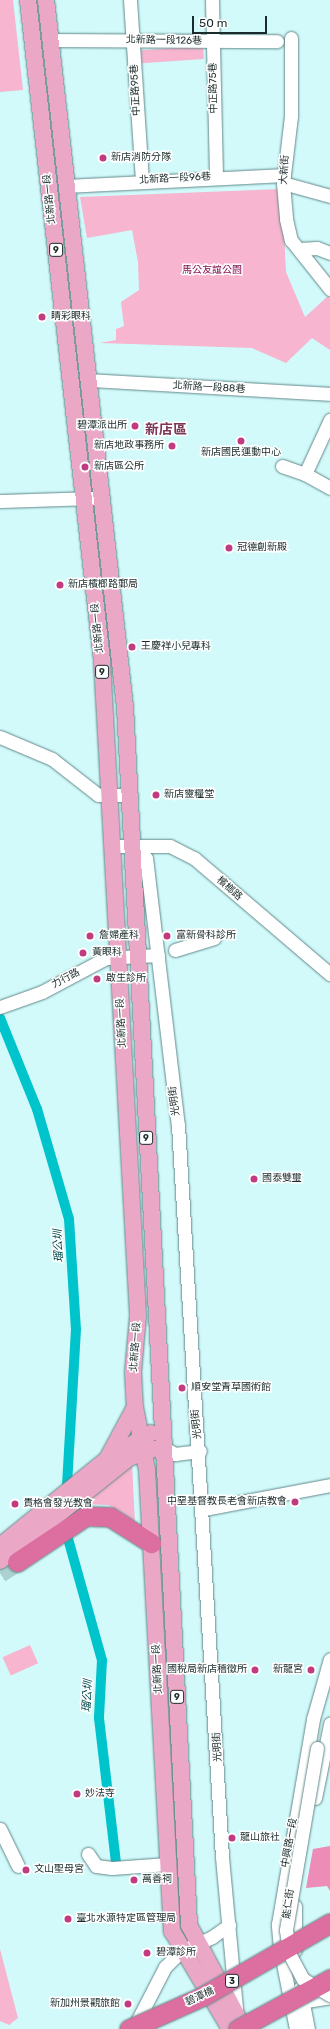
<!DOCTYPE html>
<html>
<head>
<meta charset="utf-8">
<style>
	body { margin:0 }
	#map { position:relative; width:330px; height:2029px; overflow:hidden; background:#d2fafb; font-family:Rubik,"Noto Sans TC",sans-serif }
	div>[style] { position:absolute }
	.green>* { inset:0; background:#f7b5cf; transform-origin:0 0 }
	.forest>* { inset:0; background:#ed8cb6 }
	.canal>* { height:10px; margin:-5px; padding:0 5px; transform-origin:5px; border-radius:5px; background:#00c4cb }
	.highway-tunnel>* { height:19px; margin-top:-9.5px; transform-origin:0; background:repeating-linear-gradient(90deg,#add1d1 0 19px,transparent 0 29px) }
	.roads { filter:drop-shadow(0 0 1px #63888a) drop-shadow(0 0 1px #63888a) }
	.minor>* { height:13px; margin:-6.5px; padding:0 6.5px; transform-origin:6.5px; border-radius:6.5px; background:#fff }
	.major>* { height:16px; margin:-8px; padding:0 8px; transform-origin:8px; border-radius:8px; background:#eba8c6 }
	.highway>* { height:19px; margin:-9.5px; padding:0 9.5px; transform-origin:9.5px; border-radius:9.5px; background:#dd6ea0 }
	.bridges { filter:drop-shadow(0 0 1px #63888a) drop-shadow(0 0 1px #63888a) }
	.minor-bridge>* { height:13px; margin:-6.5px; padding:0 6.5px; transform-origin:6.5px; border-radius:6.5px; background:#fff }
	.highway-bridge>* { height:19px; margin:-9.5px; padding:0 9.5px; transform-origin:9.5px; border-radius:9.5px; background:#dd6ea0 }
	.dots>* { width:11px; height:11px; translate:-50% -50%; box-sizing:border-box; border:2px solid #fff; border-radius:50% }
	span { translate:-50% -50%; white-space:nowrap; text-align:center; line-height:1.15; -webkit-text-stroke:3px #fff; paint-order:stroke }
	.shield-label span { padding:1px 3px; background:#fff; border:1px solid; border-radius:3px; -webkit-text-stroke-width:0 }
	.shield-label { font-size:9px; color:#1b2b2b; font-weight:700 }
	.street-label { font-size:10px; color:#1b2b2b }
	.poi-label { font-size:10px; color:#1b2b2b }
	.left { translate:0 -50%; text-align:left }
	.right { translate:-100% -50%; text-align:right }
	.park-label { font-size:10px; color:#841252 }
	.water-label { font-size:11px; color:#00494c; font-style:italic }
	.district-label { font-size:14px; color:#7b3857; font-weight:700 }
	.scale { position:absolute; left:192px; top:16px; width:75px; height:18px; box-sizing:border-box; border:2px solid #1b2b2b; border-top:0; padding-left:5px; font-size:12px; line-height:14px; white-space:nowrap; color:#1b2b2b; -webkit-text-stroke:3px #fff; paint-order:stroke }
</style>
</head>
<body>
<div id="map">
	<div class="green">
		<i style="clip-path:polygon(0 0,13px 0,23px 90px,0 92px)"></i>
		<i style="left:203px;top:46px;width:13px;height:62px;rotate:86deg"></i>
		<i style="clip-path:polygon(282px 189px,286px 272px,305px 317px,328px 296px,330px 299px,330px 350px,312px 338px,286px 363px,252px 348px,100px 343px,116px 340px,116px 329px,124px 326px,121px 302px,139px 290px,138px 262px,132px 230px,87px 238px,80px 197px)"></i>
		<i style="clip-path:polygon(132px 1463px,135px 1524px,109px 1505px,83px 1504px)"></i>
		<i style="left:30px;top:1645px;width:20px;height:30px;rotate:66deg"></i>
		<i style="clip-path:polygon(0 1949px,18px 2018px,9px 2025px,0 2021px)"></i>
	</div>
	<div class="forest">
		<i style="clip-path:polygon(330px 1846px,330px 1891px,327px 1886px,306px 1888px,313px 1849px)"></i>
	</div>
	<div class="canal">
		<i style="left:0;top:1018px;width:98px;rotate:67.9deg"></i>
		<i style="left:37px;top:1109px;width:115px;rotate:73.8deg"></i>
		<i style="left:69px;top:1219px;width:110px;rotate:86.4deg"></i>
		<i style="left:76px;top:1329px;width:155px;rotate:93.3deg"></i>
		<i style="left:67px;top:1535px;width:130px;rotate:74.4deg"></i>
		<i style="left:102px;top:1660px;width:58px;rotate:93deg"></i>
		<i style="left:99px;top:1718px;width:145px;rotate:83.3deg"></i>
	</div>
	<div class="highway-tunnel">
		<i style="left:0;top:1573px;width:20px;rotate:-33deg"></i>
	</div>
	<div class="roads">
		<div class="minor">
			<i style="left:130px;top:0;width:181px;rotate:86.2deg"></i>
			<i style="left:212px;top:0;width:177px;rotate:88.7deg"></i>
			<i style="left:291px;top:38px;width:78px;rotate:90deg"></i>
			<i style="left:291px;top:116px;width:67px;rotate:96.8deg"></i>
			<i style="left:283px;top:183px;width:36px;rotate:85deg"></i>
			<i style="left:286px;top:219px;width:22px;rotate:77deg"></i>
			<i style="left:291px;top:240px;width:63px;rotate:51.5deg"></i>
			<i style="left:50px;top:40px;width:227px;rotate:0.3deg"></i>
			<i style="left:283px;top:183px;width:49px;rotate:15.5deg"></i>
			<i style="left:67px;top:186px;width:217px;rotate:-2.9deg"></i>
			<i style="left:299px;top:249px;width:18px;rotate:-3deg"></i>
			<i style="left:317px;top:248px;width:14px;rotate:21deg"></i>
			<i style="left:89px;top:380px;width:241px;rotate:3.3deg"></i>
			<i style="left:282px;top:466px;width:24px;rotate:19deg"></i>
			<i style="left:305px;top:474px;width:29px;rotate:29deg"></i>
			<i style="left:305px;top:474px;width:60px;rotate:-65.2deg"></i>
			<i style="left:0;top:501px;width:94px;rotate:-1.8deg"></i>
			<i style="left:0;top:737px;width:56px;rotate:22.9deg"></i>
			<i style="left:52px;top:759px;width:58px;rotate:38deg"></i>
			<i style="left:98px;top:795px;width:32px"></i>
			<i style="left:133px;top:845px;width:18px;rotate:45deg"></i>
			<i style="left:146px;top:858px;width:269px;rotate:83.2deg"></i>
			<i style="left:178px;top:1125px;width:733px;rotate:86.56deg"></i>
			<i style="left:222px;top:1857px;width:153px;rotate:84.7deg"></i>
			<i style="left:112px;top:846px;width:58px"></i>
			<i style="left:170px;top:846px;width:27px;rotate:27deg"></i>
			<i style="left:194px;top:858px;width:179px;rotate:40.5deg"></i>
			<i style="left:175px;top:950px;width:41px;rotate:-17.1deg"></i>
			<i style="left:0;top:1007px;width:45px;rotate:-19.7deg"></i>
			<i style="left:42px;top:992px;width:72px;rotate:-28deg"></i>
			<i style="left:106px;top:958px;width:52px;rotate:-3.3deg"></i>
			<i style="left:164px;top:1448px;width:13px;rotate:29deg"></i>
			<i style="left:175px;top:1454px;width:25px;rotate:-7deg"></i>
			<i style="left:204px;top:1509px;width:128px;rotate:-10.8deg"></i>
			<i style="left:315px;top:1798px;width:76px;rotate:-78.5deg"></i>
			<i style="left:0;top:1829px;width:41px;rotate:64.1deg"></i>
			<i style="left:88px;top:1854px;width:14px;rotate:56deg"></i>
			<i style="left:96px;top:1866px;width:16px;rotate:7deg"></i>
			<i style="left:112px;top:1868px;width:56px;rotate:-4.1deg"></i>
			<i style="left:295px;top:1950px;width:44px;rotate:-90deg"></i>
			<i style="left:300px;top:1988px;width:42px;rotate:79deg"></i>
			<i style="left:294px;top:2003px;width:36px;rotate:-9deg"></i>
			<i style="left:133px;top:2029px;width:70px;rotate:-62.7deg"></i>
			<i style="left:165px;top:1967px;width:23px;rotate:-45deg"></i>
			<i style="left:181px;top:1951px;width:34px;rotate:-24deg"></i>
			<i style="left:212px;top:1937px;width:21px;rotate:-35deg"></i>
			<i style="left:296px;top:2029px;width:82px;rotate:-101.3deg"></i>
			<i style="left:280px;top:1949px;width:25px;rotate:-95deg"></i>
			<i style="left:278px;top:1924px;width:208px;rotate:-80.3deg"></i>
			<i style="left:313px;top:1719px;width:62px;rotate:-74.2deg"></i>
		</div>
		<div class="major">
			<i style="left:28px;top:0;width:665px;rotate:83.61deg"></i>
			<i style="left:102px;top:661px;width:656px;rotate:86.85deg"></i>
			<i style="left:138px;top:1316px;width:56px;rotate:95.1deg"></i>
			<i style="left:133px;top:1372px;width:35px;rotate:87deg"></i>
			<i style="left:135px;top:1407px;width:64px;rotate:79.2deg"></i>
			<i style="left:147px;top:1470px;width:462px;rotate:86.9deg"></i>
			<i style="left:172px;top:1931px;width:114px;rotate:59.4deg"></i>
			<i style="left:46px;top:0;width:711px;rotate:83.62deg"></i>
			<i style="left:125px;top:707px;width:1220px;rotate:86.99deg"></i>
			<i style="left:189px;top:1925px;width:118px;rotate:62.1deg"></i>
			<i style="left:107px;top:1459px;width:59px;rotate:-61.7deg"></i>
			<i style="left:0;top:1546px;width:138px;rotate:-39.1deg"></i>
			<i style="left:107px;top:1459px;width:51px;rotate:-30.6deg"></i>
			<i style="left:0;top:1561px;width:165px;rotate:-38.6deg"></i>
			<i style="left:129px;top:1458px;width:27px;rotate:-20deg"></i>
		</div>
		<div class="highway">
			<i style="left:17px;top:1562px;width:83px;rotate:-33.7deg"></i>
			<i style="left:86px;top:1516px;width:24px;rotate:2deg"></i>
			<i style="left:110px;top:1517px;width:49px;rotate:32.4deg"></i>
		</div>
	</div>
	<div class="bridges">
		<div class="minor-bridge">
			<i style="left:317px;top:1748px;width:185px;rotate:99.7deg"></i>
			<i style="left:286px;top:1930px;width:25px;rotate:81deg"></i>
			<i style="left:290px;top:1955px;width:27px;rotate:62deg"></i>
			<i style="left:303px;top:1979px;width:31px;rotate:31deg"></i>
		</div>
		<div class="highway-bridge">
			<i style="left:129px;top:2029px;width:81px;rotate:-24deg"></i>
			<i style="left:203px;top:1996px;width:146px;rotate:-29.9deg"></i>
			<i style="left:238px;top:2029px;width:105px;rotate:-28.5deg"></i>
		</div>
	</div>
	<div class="dots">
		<i style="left:103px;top:158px;background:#c03b7f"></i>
		<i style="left:42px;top:317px;background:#c03b7f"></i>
		<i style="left:135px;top:426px;background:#c03b7f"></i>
		<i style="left:241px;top:441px;background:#c03b7f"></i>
		<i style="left:172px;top:446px;background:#c03b7f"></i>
		<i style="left:85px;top:467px;background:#c03b7f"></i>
		<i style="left:229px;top:548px;background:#c03b7f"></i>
		<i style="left:60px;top:585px;background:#c03b7f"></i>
		<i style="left:132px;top:647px;background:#c03b7f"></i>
		<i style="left:156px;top:795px;background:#c03b7f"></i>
		<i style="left:90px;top:936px;background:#c03b7f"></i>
		<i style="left:167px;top:936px;background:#c03b7f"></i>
		<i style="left:83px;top:953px;background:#c03b7f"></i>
		<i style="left:97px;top:979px;background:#c03b7f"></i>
		<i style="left:254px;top:1179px;background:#c03b7f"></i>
		<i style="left:182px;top:1388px;background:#c03b7f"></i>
		<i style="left:295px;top:1502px;background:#c03b7f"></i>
		<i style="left:15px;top:1504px;background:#c03b7f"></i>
		<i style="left:255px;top:1670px;background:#c03b7f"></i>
		<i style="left:311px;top:1670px;background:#c03b7f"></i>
		<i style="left:77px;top:1794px;background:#c03b7f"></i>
		<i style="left:232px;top:1838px;background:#c03b7f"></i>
		<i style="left:26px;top:1870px;background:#c03b7f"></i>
		<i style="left:134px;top:1880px;background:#c03b7f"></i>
		<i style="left:68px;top:1919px;background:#c03b7f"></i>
		<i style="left:147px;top:1953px;background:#c03b7f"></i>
		<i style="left:128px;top:2004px;background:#c03b7f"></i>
	</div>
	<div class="shield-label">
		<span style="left:56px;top:250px">9</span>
		<span style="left:102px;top:672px">9</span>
		<span style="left:146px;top:1138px">9</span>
		<span style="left:177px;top:1697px">9</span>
		<span style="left:232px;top:1981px">3</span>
	</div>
	<div class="street-label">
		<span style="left:164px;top:41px;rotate:1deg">北新路一段126巷</span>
		<span style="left:214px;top:88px;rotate:-91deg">中正路75巷</span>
		<span style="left:136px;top:90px;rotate:-93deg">中正路95巷</span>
		<span style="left:285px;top:170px;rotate:-86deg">大新街</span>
		<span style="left:175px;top:179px;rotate:-3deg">北新路一段96巷</span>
		<span style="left:50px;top:199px;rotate:-96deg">北新路一段</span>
		<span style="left:209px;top:388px;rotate:3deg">北新路一段88巷</span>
		<span style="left:98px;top:628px;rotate:-96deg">北新路一段</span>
		<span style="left:229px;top:889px;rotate:41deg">檳榔路</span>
		<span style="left:66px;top:979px;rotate:-28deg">力行路</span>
		<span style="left:122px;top:1023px;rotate:-93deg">北新路一段</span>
		<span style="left:175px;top:1101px;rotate:-97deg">光明街</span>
		<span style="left:136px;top:1347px;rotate:-86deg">北新路一段</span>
		<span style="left:197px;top:1424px;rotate:-96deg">光明街</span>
		<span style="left:158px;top:1669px;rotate:-93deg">北新路一段</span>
		<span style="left:218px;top:1747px;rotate:-93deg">光明街</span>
		<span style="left:290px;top:1843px;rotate:-80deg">中興路一段</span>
		<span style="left:289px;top:1904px;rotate:-82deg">能仁街</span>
		<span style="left:200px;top:1997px;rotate:-25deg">碧潭橋</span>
	</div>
	<div class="poi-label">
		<span class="left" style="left:111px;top:158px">新店消防分隊</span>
		<span class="left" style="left:51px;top:317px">睛彩眼科</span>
		<span class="right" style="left:127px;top:426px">碧潭派出所</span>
		<span class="right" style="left:164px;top:446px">新店地政事務所</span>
		<span style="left:241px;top:453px">新店國民運動中心</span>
		<span class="left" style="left:94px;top:467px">新店區公所</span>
		<span class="left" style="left:237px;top:548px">冠德創新殿</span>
		<span class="left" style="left:68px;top:585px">新店檳榔路郵局</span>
		<span class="left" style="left:141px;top:647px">王慶祥小兒專科</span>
		<span class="left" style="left:164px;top:795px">新店靈糧堂</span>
		<span class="left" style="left:99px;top:936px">詹婦產科</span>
		<span class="left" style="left:176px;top:936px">富新骨科診所</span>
		<span class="left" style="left:92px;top:953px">黃眼科</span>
		<span class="left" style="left:106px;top:979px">啟生診所</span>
		<span class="left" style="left:262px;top:1179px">國泰雙璽</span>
		<span class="left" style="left:191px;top:1388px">順安堂青草國術館</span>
		<span class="right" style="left:287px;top:1502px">中堊基督教長老會新店教會</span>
		<span class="left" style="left:23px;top:1504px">貴格會發光教會</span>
		<span class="right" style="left:247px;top:1670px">國稅局新店稽徵所</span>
		<span class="right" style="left:303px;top:1670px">新龍宮</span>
		<span class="left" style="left:85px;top:1794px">妙法寺</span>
		<span class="left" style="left:240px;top:1838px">龍山旅社</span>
		<span class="left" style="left:34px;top:1870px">文山聖母宮</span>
		<span class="left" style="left:142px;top:1880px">萬善祠</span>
		<span class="left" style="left:76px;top:1919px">臺北水源特定區管理局</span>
		<span class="left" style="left:156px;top:1953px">碧潭診所</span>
		<span class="right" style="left:120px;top:2004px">新加州景觀旅館</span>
	</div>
	<div class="park-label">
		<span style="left:212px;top:271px">馬公友誼公園</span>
	</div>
	<div class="water-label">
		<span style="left:59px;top:1246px;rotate:-93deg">瑠公圳</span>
		<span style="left:88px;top:1696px;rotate:-87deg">瑠公圳</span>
	</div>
	<div class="district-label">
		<span style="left:166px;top:430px">新店區</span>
	</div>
	<div class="scale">50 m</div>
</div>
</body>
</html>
